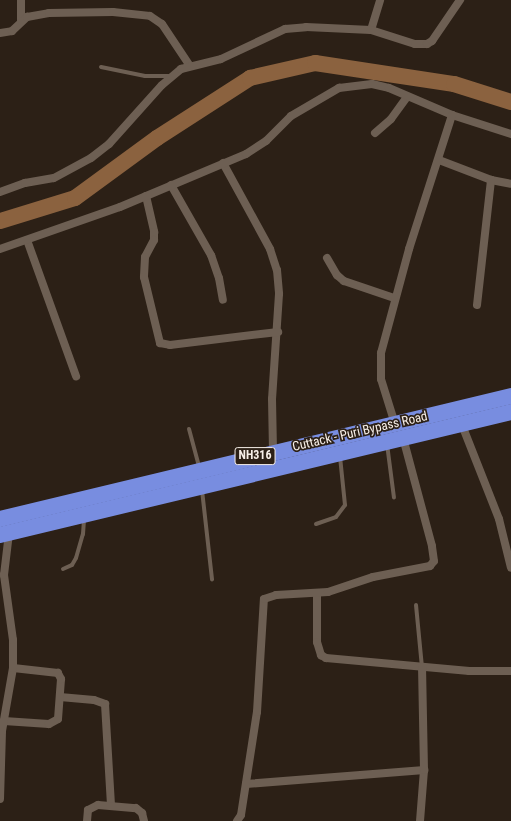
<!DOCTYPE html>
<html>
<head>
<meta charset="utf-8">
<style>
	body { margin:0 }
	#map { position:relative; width:511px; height:821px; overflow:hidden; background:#2c2016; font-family:"Roboto Condensed",sans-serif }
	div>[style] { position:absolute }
	.river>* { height:16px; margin:-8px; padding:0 8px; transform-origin:8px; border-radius:8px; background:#8b623f }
	.lane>* { height:4px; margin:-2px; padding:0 2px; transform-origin:2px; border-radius:2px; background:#6d5f53 }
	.street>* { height:8px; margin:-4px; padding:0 4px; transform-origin:4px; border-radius:4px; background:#6d5f53 }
	.highway>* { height:16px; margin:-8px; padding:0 8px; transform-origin:8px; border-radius:8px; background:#788de0 }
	span { translate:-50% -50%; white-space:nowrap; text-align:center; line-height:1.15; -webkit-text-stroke:3.5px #2c2016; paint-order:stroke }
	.shield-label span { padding:1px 3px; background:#2c2016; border:1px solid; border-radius:3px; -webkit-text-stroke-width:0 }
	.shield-label { font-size:12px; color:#f7efe8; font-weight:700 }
	.street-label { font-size:13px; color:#f7efe8 }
</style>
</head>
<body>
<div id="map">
	<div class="river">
		<i style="left:0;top:221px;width:78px;rotate:-17deg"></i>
		<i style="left:75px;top:198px;width:102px;rotate:-36.2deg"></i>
		<i style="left:157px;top:138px;width:111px;rotate:-32.8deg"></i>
		<i style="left:250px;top:78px;width:67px;rotate:-13deg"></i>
		<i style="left:315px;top:63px;width:141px;rotate:8.6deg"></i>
		<i style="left:454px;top:84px;width:60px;rotate:17.5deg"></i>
	</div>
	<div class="lane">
		<i style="left:101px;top:67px;width:45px;rotate:11.6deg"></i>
		<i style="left:145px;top:76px;width:26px"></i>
		<i style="left:189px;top:429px;width:39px;rotate:75deg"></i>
		<i style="left:387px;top:444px;width:54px;rotate:82.6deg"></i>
		<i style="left:202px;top:490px;width:90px;rotate:83.6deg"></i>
		<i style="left:316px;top:524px;width:21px;rotate:-19deg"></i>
		<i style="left:336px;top:517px;width:15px;rotate:-53deg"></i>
		<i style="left:345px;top:505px;width:48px;rotate:-95.9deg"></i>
		<i style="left:63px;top:569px;width:10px;rotate:-24deg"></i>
		<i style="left:72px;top:565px;width:8px;rotate:-60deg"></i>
		<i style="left:76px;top:558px;width:25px;rotate:-74deg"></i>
		<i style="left:83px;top:534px;width:15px;rotate:-86deg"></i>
		<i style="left:416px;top:605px;width:62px;rotate:84.5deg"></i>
	</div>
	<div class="street">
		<i style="left:21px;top:0;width:21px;rotate:90deg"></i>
		<i style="left:371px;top:30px;width:31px;rotate:-73deg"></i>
		<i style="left:0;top:33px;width:12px;rotate:-9deg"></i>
		<i style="left:12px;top:31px;width:21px;rotate:-43deg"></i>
		<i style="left:27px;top:17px;width:22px;rotate:-10deg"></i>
		<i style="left:49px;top:13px;width:64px;rotate:-0.9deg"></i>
		<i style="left:113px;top:12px;width:37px;rotate:6deg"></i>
		<i style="left:150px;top:16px;width:14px;rotate:34deg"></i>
		<i style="left:162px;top:24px;width:50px;rotate:56.3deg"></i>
		<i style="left:375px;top:133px;width:21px;rotate:-41deg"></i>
		<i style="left:391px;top:119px;width:27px;rotate:-54deg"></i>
		<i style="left:439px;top:160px;width:56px;rotate:21deg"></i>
		<i style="left:491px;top:180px;width:20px;rotate:11deg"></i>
		<i style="left:223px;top:163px;width:98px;rotate:61.3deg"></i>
		<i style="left:270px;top:249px;width:22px;rotate:72deg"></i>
		<i style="left:277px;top:270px;width:24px;rotate:85deg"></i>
		<i style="left:279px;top:294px;width:105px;rotate:93.8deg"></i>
		<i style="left:272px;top:399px;width:53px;rotate:88.9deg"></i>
		<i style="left:171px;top:185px;width:81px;rotate:60.3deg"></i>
		<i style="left:211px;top:255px;width:24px;rotate:71deg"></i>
		<i style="left:219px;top:278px;width:22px;rotate:80deg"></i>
		<i style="left:0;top:192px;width:27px;rotate:-20deg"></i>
		<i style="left:25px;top:183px;width:29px;rotate:-10deg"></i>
		<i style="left:54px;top:178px;width:42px;rotate:-28.4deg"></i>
		<i style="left:91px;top:158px;width:23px;rotate:-38deg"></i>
		<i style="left:109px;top:144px;width:79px;rotate:-48.1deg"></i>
		<i style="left:162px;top:85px;width:25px;rotate:-40deg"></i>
		<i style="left:181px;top:69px;width:41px;rotate:-14deg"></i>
		<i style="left:221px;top:59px;width:71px;rotate:-25.1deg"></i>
		<i style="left:285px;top:29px;width:21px;rotate:-5deg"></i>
		<i style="left:306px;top:27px;width:65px;rotate:2.6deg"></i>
		<i style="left:371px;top:30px;width:46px;rotate:17.7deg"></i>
		<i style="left:415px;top:44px;width:12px"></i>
		<i style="left:427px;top:44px;width:6px;rotate:-31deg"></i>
		<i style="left:432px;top:41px;width:50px;rotate:-55.7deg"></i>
		<i style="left:146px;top:196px;width:37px;rotate:77deg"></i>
		<i style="left:154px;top:232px;width:8px;rotate:90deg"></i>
		<i style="left:154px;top:240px;width:19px;rotate:118deg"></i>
		<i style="left:145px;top:257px;width:20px;rotate:93deg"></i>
		<i style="left:144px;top:277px;width:68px;rotate:76.4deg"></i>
		<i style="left:160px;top:343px;width:10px;rotate:11deg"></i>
		<i style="left:170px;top:345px;width:109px;rotate:-6.9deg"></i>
		<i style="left:27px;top:240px;width:145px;rotate:70.2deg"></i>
		<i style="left:0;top:249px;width:127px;rotate:-19.3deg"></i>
		<i style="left:120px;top:207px;width:137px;rotate:-22.8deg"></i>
		<i style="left:246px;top:154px;width:24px;rotate:-33deg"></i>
		<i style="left:266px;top:141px;width:35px;rotate:-45deg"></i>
		<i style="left:291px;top:116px;width:56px;rotate:-30.3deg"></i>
		<i style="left:339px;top:88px;width:33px;rotate:-7deg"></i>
		<i style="left:372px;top:84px;width:17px;rotate:13deg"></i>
		<i style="left:389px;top:88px;width:69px;rotate:23.2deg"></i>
		<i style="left:452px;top:115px;width:62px;rotate:17.9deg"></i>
		<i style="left:327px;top:258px;width:20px;rotate:60deg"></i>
		<i style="left:337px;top:275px;width:9px;rotate:41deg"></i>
		<i style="left:344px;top:281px;width:53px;rotate:18.8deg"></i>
		<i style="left:477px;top:305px;width:126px;rotate:-83.6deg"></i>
		<i style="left:395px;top:424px;width:47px;rotate:-107.3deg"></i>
		<i style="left:381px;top:379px;width:26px;rotate:-90deg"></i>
		<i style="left:381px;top:353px;width:108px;rotate:-74.9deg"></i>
		<i style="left:409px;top:249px;width:141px;rotate:-72.2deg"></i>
		<i style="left:462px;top:425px;width:101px;rotate:68.5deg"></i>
		<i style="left:499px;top:519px;width:50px;rotate:76.2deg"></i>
		<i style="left:317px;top:594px;width:48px;rotate:90deg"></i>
		<i style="left:317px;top:642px;width:14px;rotate:73deg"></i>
		<i style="left:321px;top:655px;width:6px;rotate:31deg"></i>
		<i style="left:326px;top:658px;width:144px;rotate:5.2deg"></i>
		<i style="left:469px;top:671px;width:42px"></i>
		<i style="left:60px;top:697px;width:34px;rotate:5deg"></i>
		<i style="left:94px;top:700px;width:12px;rotate:20deg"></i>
		<i style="left:105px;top:704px;width:102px;rotate:86.6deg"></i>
		<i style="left:4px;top:721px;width:45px;rotate:3.8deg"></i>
		<i style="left:49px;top:724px;width:10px;rotate:-29deg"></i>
		<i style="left:58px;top:719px;width:40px;rotate:-85.7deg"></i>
		<i style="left:61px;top:679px;width:7px;rotate:-117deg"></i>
		<i style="left:58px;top:673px;width:45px;rotate:-173.7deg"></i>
		<i style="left:246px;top:784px;width:179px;rotate:-4.5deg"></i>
		<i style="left:0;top:799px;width:68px;rotate:-88.3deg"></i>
		<i style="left:2px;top:731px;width:64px;rotate:-80.1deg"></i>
		<i style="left:13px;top:668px;width:28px;rotate:-90deg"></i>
		<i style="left:13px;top:640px;width:66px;rotate:-97.9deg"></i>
		<i style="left:4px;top:575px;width:42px;rotate:-83.2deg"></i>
		<i style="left:87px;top:821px;width:11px;rotate:-85deg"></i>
		<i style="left:88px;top:810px;width:11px;rotate:-27deg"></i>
		<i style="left:98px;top:805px;width:38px;rotate:5deg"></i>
		<i style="left:136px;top:808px;width:8px;rotate:40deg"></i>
		<i style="left:142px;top:813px;width:8px;rotate:76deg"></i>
		<i style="left:237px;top:821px;width:7px;rotate:-56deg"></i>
		<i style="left:241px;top:815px;width:104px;rotate:-81.2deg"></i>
		<i style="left:257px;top:712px;width:113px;rotate:-86.5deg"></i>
		<i style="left:264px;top:599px;width:13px;rotate:-18deg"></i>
		<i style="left:276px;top:595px;width:52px;rotate:-3.3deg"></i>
		<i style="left:328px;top:592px;width:47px;rotate:-18.4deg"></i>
		<i style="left:373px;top:577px;width:58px;rotate:-10.9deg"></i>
		<i style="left:430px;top:566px;width:6px;rotate:-51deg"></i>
		<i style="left:434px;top:561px;width:15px;rotate:-98deg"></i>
		<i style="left:432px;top:546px;width:112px;rotate:-105deg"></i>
		<i style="left:420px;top:821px;width:51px;rotate:-85.5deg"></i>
		<i style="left:424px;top:770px;width:103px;rotate:-91.1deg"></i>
	</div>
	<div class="highway">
		<i style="left:0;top:519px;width:526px;rotate:-13.53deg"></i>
		<i style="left:0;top:535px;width:526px;rotate:-13.53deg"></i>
	</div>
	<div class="shield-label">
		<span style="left:255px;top:456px">NH316</span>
	</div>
	<div class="street-label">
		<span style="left:360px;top:432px;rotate:-13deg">Cuttack - Puri Bypass Road</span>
	</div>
</div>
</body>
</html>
